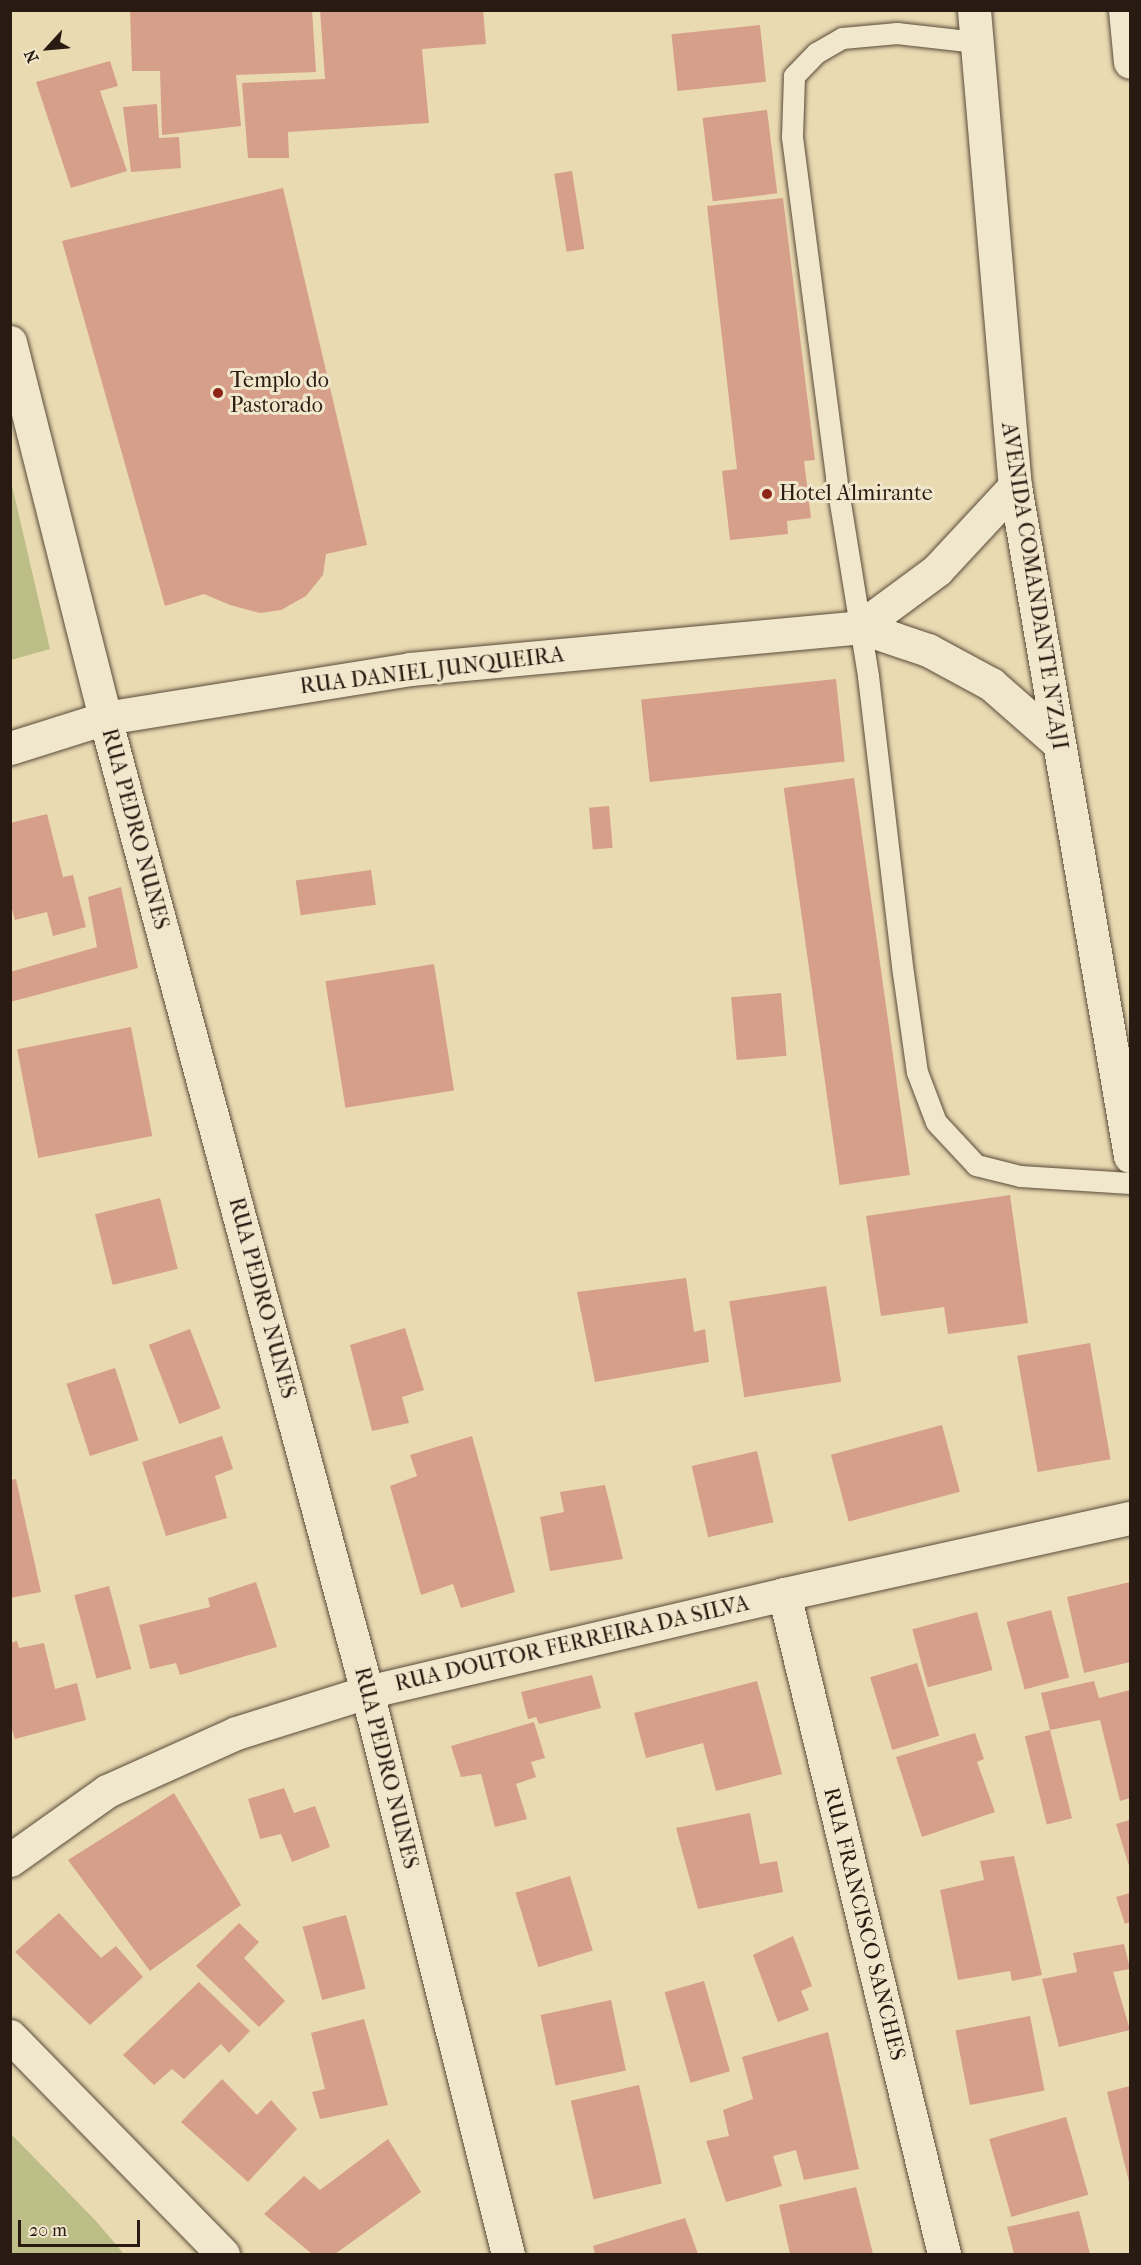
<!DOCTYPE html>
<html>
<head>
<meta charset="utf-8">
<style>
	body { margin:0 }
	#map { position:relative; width:1141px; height:2265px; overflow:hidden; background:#e9dab2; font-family:"IM FELL French Canon",serif }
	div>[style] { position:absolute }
	.green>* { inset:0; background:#bdbd88 }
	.building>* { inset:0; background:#d69f8a; transform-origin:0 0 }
	.roads { filter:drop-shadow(0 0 2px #5a4b3a) drop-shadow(0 0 2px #5a4b3a) }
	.service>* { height:21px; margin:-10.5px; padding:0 10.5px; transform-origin:10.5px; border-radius:10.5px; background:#f1e7cd }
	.minor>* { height:33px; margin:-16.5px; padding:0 16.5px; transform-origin:16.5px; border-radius:16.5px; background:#f1e7cd }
	.tertiary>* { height:33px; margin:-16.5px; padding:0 16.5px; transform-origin:16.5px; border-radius:16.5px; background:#f1e7cd }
	.dots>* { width:16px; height:16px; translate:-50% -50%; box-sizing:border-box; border:3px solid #f1e7cd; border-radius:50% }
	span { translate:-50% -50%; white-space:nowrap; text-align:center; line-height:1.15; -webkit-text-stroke:6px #f1e7cd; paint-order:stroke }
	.poi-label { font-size:22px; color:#2a1b12 }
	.left { translate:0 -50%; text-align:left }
	.street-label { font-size:22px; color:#2a1b12 }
	.frame { position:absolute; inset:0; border:12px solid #2a1b12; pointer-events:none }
	.north { position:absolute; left:18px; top:18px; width:60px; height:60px; -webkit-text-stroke:4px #f1e7cd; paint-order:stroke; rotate:244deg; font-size:16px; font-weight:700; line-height:24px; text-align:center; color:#2a1b12 }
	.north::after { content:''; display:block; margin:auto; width:21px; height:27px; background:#2a1b12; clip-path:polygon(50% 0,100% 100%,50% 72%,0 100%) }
	.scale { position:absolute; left:18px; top:2220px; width:122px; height:27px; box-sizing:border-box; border:3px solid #2a1b12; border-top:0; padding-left:8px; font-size:18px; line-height:21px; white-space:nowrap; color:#2a1b12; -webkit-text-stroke:4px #f1e7cd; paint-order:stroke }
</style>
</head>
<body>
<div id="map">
	<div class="green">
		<i style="clip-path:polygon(10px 477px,50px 649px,11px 660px,10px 660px)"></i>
		<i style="clip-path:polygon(11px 2134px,95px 2220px,124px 2254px,11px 2254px)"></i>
	</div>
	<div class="building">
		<i style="clip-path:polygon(130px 10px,312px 10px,316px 72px,236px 75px,241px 126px,162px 135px,160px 71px,132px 71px)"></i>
		<i style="clip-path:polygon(320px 10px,483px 10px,486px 44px,422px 49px,429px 123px,288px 132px,289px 158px,248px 158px,242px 83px,325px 79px)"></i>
		<i style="left:760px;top:25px;width:57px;height:89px;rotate:84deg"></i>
		<i style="clip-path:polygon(110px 61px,118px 86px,100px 91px,127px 171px,71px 188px,36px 82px)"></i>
		<i style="clip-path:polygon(157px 104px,159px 138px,179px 137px,181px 168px,131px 172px,123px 107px)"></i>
		<i style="left:767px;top:110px;width:84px;height:65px;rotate:83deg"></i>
		<i style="left:572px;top:171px;width:79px;height:18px;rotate:81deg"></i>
		<i style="clip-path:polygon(283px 188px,367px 545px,326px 554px,323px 575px,306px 596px,281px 610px,260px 613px,230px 605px,204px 594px,165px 606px,62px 241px)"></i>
		<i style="clip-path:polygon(783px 198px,815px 460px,804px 461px,811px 518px,787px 521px,788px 534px,730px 540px,722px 471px,737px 469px,707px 206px)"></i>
		<i style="left:836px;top:679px;width:83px;height:196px;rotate:84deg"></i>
		<i style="left:854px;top:778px;width:401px;height:71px;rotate:82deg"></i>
		<i style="left:609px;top:806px;width:42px;height:20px;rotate:85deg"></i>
		<i style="clip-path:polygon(47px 814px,63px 877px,73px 875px,86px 927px,53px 936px,47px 912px,15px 920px,10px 902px,10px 823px)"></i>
		<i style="left:371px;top:870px;width:35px;height:76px;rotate:82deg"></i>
		<i style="clip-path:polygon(121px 887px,138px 968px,10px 1002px,10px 972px,97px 947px,88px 897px)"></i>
		<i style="left:434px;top:964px;width:128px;height:110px;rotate:81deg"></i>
		<i style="left:781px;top:993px;width:63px;height:50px;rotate:85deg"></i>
		<i style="left:131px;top:1027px;width:111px;height:116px;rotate:79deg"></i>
		<i style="clip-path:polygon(1010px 1195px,1028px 1323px,948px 1334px,944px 1307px,881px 1316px,866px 1216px)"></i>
		<i style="left:160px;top:1198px;width:73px;height:67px;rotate:76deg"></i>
		<i style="clip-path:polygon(686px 1278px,694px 1332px,705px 1329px,709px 1362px,595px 1382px,577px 1292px)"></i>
		<i style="left:826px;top:1286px;width:97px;height:98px;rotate:81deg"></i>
		<i style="clip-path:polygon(405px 1328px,424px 1390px,402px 1397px,409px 1423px,372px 1431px,350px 1345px)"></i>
		<i style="left:190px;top:1329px;width:85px;height:44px;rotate:69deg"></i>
		<i style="left:1090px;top:1343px;width:118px;height:74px;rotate:80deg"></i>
		<i style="left:115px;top:1368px;width:76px;height:51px;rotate:72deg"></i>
		<i style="left:942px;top:1425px;width:69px;height:115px;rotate:75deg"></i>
		<i style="clip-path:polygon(222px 1436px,233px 1469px,215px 1476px,227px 1518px,166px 1536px,142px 1462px)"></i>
		<i style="clip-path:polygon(472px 1436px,515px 1592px,461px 1608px,453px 1584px,421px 1595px,390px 1486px,417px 1476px,410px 1455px)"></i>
		<i style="left:757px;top:1451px;width:73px;height:67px;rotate:77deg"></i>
		<i style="clip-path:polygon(16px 1479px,41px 1592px,10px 1598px,10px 1480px)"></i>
		<i style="clip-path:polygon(605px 1485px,623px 1559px,550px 1571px,540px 1517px,564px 1512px,560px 1492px)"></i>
		<i style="clip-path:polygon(256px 1582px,277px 1647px,180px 1675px,176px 1663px,150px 1669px,139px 1625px,210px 1607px,208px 1598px)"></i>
		<i style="clip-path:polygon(1130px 1582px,1130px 1662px,1084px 1673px,1067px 1597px)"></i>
		<i style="left:109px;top:1586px;width:86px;height:36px;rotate:75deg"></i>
		<i style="left:1051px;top:1610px;width:70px;height:46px;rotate:75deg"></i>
		<i style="left:977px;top:1612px;width:60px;height:67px;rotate:75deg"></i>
		<i style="clip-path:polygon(17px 1641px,19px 1648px,44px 1643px,55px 1689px,77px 1683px,86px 1720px,15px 1739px,10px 1723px,10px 1643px)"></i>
		<i style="left:917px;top:1663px;width:76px;height:49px;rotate:73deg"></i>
		<i style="clip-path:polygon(592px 1675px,601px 1708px,539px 1724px,536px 1717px,528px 1719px,521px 1692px)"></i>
		<i style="clip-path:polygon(757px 1681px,782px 1774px,716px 1791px,703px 1743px,646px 1758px,634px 1713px)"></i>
		<i style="clip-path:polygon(1094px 1681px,1099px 1698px,1130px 1690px,1130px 1798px,1120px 1801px,1100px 1720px,1050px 1730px,1041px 1693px)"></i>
		<i style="clip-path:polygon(534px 1722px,545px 1758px,531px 1762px,536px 1777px,516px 1784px,527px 1819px,495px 1827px,481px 1774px,461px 1777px,451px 1746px)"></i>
		<i style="left:1050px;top:1730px;width:91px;height:26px;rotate:76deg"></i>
		<i style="clip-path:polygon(975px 1733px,984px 1759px,977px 1762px,995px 1812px,922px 1837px,896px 1757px)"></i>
		<i style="clip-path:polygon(284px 1788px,294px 1813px,315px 1806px,330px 1847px,292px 1862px,281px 1834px,260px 1839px,248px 1799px)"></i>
		<i style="clip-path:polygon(174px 1793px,241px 1905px,150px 1971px,68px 1860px)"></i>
		<i style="clip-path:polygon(750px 1813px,760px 1864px,777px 1861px,783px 1892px,698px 1909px,676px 1828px)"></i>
		<i style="clip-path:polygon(1130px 1820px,1130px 1869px,1116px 1824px)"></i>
		<i style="clip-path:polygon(1014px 1856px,1042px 1975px,1012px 1981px,1010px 1971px,958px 1980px,940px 1890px,984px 1880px,980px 1861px)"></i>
		<i style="left:570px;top:1876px;width:78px;height:57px;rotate:73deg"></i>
		<i style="clip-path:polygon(1130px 1893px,1130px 1922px,1125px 1924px,1116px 1897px)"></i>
		<i style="clip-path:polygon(59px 1913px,101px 1958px,116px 1946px,143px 1977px,90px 2025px,15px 1952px)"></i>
		<i style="left:346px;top:1915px;width:76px;height:45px;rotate:75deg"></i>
		<i style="clip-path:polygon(239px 1923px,259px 1942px,244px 1958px,285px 2001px,259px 2027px,196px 1966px)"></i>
		<i style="clip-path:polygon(793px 1936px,812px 1986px,801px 1991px,809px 2010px,778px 2022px,753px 1955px)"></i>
		<i style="clip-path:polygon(1124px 1944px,1130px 1969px,1113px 1972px,1130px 2030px,1059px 2047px,1042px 1979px,1077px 1972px,1073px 1953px)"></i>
		<i style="left:704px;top:1981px;width:94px;height:41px;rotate:74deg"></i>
		<i style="clip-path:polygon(199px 1982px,250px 2031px,229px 2053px,221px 2044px,184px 2079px,172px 2069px,154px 2085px,123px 2055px)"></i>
		<i style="left:611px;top:2000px;width:72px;height:72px;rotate:78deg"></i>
		<i style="left:1030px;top:2016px;width:76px;height:76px;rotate:79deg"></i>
		<i style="clip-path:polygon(364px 2019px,388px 2105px,320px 2119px,312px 2092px,325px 2089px,311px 2033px)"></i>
		<i style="clip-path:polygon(828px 2032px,859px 2169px,804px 2180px,796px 2150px,773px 2156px,782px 2186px,726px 2202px,706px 2141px,729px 2136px,723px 2110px,753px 2099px,742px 2057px)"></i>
		<i style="clip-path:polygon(222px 2079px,257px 2115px,271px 2100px,297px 2129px,248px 2182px,181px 2122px)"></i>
		<i style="left:639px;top:2085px;width:101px;height:70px;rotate:77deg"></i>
		<i style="clip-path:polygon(1130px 2086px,1130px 2186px,1107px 2092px)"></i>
		<i style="left:1066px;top:2117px;width:81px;height:80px;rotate:74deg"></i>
		<i style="clip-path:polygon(388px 2139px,421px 2192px,335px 2254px,312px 2254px,264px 2214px,304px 2176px,320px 2190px)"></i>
		<i style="clip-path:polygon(856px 2187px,873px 2254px,790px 2254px,779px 2205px)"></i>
		<i style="clip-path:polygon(1079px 2211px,1090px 2254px,1014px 2254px,1007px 2227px)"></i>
		<i style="clip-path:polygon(685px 2218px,698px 2254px,595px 2254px,593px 2246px)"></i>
	</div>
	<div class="roads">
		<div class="service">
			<i style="left:976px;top:42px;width:80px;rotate:-173.5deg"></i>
			<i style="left:897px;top:33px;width:55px;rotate:174.8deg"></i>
			<i style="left:842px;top:38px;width:30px;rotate:150deg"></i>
			<i style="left:816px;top:53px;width:32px;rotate:134deg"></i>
			<i style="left:794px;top:76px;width:61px;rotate:91.9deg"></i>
			<i style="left:792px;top:137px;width:344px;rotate:82.6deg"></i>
			<i style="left:836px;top:478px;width:201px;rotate:80.8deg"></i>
			<i style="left:868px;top:676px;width:299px;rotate:83.3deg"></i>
			<i style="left:903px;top:973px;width:100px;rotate:82deg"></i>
			<i style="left:917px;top:1072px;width:53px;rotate:69.2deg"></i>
			<i style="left:936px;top:1122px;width:59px;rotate:47.1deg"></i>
			<i style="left:976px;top:1165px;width:45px;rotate:14deg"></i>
			<i style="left:1020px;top:1176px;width:110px;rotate:3.6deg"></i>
		</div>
		<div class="minor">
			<i style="left:10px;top:342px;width:388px;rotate:75.8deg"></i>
			<i style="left:105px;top:718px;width:1009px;rotate:74.94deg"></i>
			<i style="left:367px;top:1692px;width:579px;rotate:75.92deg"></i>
			<i style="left:860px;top:627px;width:96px;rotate:-36.5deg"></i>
			<i style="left:937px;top:570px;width:115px;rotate:-47.1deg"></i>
			<i style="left:10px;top:748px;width:100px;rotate:-17.5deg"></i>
			<i style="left:105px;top:718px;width:309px;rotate:-9.1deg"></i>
			<i style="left:410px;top:669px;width:452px;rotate:-5.3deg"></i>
			<i style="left:860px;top:627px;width:72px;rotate:18.7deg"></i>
			<i style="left:928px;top:650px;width:72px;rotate:28.4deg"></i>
			<i style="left:991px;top:684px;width:88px;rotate:41.3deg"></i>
			<i style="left:784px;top:1594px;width:679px;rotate:76.37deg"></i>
			<i style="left:10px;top:1860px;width:119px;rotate:-35.4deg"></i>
			<i style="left:107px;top:1791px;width:141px;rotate:-24.2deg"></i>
			<i style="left:236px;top:1733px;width:137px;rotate:-17.4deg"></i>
			<i style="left:367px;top:1692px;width:428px;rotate:-13.2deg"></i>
			<i style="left:784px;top:1594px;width:354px;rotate:-12.4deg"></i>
			<i style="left:10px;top:2036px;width:305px;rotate:45.7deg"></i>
		</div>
		<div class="tertiary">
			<i style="left:974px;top:10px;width:478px;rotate:85.1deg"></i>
			<i style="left:1015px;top:486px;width:680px;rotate:80.26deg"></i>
			<i style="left:1125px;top:10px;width:52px;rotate:84.5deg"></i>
		</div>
	</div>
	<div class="dots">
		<i style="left:218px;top:393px;background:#8f2418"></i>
		<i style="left:767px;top:494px;background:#8f2418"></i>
	</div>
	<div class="poi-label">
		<span class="left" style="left:230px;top:393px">Templo do<br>Pastorado</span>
		<span class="left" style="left:779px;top:494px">Hotel Almirante</span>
	</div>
	<div class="street-label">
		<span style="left:1034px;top:586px;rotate:81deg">AVENIDA COMANDANTE N'ZAJI</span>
		<span style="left:432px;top:671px;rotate:-7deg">RUA DANIEL JUNQUEIRA</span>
		<span style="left:135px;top:829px;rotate:75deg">RUA PEDRO NUNES</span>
		<span style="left:262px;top:1298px;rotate:75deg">RUA PEDRO NUNES</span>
		<span style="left:572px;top:1644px;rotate:-13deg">RUA DOUTOR FERREIRA DA SILVA</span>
		<span style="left:386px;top:1768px;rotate:76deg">RUA PEDRO NUNES</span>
		<span style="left:864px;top:1924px;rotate:76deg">RUA FRANCISCO SANCHES</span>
	</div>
	<div class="frame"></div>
	<div class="north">N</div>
	<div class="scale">20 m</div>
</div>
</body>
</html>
